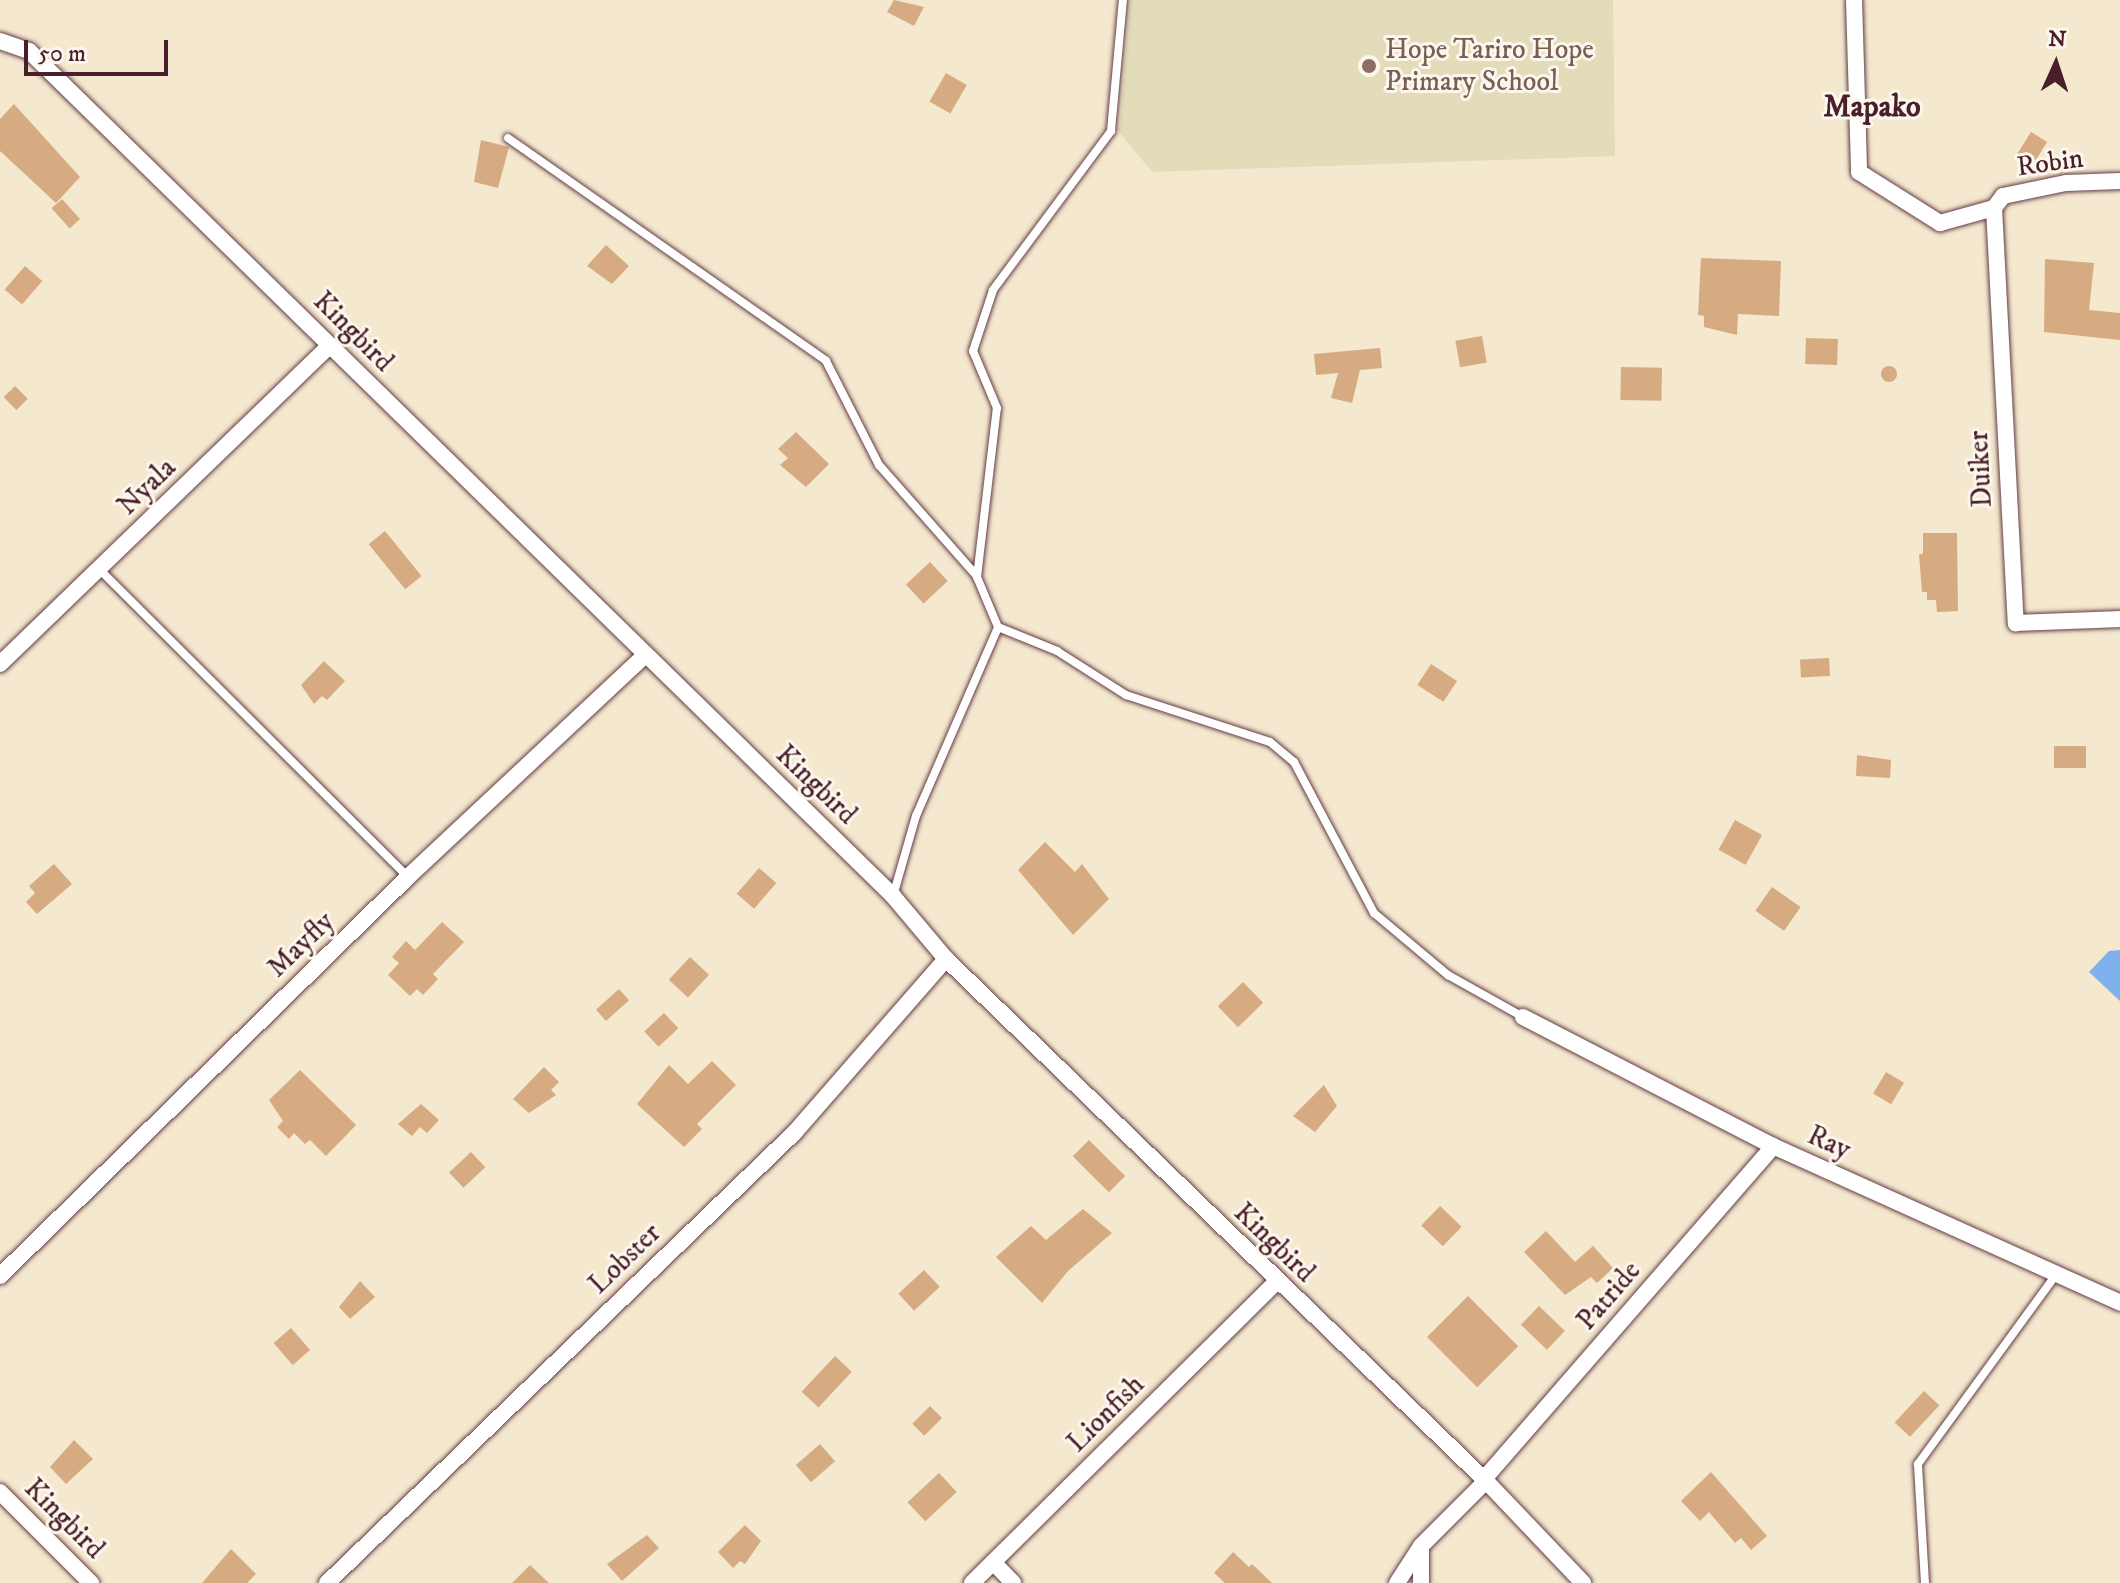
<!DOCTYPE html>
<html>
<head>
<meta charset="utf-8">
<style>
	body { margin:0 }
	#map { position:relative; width:2120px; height:1583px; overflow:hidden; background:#f4e8cf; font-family:"IM FELL DW Pica",serif }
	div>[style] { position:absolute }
	.built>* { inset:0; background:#e2dcba }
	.water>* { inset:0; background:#7fb2ec }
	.building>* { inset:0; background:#d6ab82; transform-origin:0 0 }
	.round { border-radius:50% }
	.roads { filter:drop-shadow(0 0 2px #643d44) drop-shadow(0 0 2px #643d44) }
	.lane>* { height:8px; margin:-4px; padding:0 4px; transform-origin:4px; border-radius:4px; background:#fff }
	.street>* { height:16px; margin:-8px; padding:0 8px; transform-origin:8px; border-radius:8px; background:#fff }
	.dots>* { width:22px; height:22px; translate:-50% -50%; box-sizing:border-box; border:4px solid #fbf7ec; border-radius:50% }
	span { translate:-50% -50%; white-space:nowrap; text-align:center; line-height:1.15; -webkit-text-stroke:6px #fbf7ec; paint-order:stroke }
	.education-label { font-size:28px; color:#785e54 }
	.left { translate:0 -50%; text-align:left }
	.street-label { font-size:28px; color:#4a1f2b }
	.neighbourhood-label { font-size:30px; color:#4a1f2b; font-weight:700 }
	.north { position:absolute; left:2016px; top:24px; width:80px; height:80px; -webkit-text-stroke:6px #fbf7ec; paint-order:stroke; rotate:3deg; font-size:22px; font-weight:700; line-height:32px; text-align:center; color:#4a1f2b }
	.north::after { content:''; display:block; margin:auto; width:28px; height:36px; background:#4a1f2b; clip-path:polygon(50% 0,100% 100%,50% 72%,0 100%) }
	.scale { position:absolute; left:24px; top:40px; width:144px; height:36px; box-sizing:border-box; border:4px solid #4a1f2b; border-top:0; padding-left:10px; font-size:24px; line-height:28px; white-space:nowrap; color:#4a1f2b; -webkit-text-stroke:6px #fbf7ec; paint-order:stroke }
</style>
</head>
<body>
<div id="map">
	<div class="built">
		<i style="clip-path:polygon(1130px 0,1613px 0,1615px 156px,1152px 172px,1119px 132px)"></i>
	</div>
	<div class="water">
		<i style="clip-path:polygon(2120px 950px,2120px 1001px,2089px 972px,2109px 951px)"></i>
	</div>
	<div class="building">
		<i style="clip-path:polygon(894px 0,924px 7px,914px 26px,887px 12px)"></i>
		<i style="left:946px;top:73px;width:24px;height:33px;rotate:30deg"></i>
		<i style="clip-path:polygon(14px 104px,80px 177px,56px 203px,0 151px,0 119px)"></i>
		<i style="left:2031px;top:132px;width:19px;height:29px;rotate:32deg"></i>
		<i style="clip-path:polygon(481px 140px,509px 147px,498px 188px,474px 182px)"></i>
		<i style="left:62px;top:199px;width:27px;height:14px;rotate:48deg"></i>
		<i style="clip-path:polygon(606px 245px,629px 266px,612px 284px,587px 266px)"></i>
		<i style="clip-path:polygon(1701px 258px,1781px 261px,1779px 316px,1738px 314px,1737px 335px,1704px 327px,1704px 316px,1698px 315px)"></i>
		<i style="clip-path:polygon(2045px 259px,2094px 263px,2089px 310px,2120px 313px,2120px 340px,2044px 332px)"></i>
		<i style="left:25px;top:266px;width:23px;height:31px;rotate:41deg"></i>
		<i style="left:1482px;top:336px;width:27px;height:27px;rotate:80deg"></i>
		<i style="left:1806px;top:338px;width:32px;height:26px;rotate:2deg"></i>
		<i style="clip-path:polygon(1380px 348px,1382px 368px,1360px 370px,1352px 403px,1331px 398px,1338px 373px,1316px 375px,1314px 354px)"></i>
		<i class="round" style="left:1881px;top:366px;width:16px;height:16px"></i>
		<i style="left:1621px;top:367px;width:41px;height:33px;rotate:1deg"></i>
		<i style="left:15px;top:386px;width:18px;height:16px;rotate:45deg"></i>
		<i style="clip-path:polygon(796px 432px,829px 464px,806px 487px,780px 465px,788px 458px,778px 449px)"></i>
		<i style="left:385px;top:531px;width:58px;height:21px;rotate:51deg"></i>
		<i style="clip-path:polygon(1923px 533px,1957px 533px,1958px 611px,1937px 612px,1936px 600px,1927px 600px,1927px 592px,1922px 592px,1919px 554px,1923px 554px)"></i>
		<i style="left:930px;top:562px;width:26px;height:33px;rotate:47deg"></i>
		<i style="left:1829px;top:658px;width:18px;height:29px;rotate:87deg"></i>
		<i style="clip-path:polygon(324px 661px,345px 681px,327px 700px,322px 696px,314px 704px,301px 685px)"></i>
		<i style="left:1431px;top:664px;width:31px;height:25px;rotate:33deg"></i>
		<i style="left:2054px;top:746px;width:32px;height:22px"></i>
		<i style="clip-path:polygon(1857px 755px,1891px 760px,1890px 778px,1856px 776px)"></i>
		<i style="left:1735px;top:820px;width:31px;height:34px;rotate:29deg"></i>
		<i style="clip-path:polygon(1045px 842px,1075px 872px,1082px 864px,1109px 899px,1073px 935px,1018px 870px)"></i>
		<i style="clip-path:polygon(54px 864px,72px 884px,37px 914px,26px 902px,35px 893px,29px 886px)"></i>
		<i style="left:759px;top:868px;width:23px;height:34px;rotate:41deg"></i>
		<i style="left:1772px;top:887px;width:35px;height:29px;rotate:35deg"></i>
		<i style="clip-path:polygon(442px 922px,464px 942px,433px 974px,438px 979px,423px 995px,417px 989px,410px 996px,388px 975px,399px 963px,392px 957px,406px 941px,415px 950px)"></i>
		<i style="left:690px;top:957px;width:26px;height:31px;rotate:43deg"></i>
		<i style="left:1243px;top:982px;width:29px;height:35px;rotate:46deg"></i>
		<i style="left:619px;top:989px;width:15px;height:31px;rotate:48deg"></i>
		<i style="left:664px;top:1013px;width:21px;height:27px;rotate:47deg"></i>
		<i style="clip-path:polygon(712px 1061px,736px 1085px,697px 1124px,702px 1129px,684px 1147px,637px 1104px,669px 1065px,688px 1084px)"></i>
		<i style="clip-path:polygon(544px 1067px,559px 1082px,551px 1090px,556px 1095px,529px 1113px,513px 1099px)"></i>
		<i style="clip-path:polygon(300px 1070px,356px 1125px,326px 1156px,310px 1140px,305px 1144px,294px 1133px,289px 1139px,277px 1127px,283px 1121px,269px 1100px)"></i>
		<i style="left:1886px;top:1072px;width:21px;height:25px;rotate:31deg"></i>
		<i style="clip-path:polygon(1324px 1085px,1337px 1106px,1315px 1132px,1293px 1116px)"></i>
		<i style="clip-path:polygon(421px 1104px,439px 1120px,427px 1133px,420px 1127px,412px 1136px,398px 1124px)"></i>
		<i style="left:1089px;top:1140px;width:51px;height:23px;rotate:45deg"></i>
		<i style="left:471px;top:1152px;width:21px;height:30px;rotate:47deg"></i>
		<i style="left:1440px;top:1206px;width:30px;height:27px;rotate:44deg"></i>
		<i style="clip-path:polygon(1083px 1209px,1112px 1233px,1068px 1271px,1042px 1303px,996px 1257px,1031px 1226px,1046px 1240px)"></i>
		<i style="clip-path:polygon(1546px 1231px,1575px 1262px,1593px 1246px,1613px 1268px,1597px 1283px,1591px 1277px,1565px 1295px,1524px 1252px)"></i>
		<i style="left:924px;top:1270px;width:23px;height:35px;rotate:47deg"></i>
		<i style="clip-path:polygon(360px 1281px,375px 1297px,350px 1319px,339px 1307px)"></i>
		<i style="left:1468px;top:1296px;width:71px;height:58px;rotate:45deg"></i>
		<i style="left:1539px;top:1306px;width:36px;height:26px;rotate:44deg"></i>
		<i style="left:291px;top:1328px;width:29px;height:23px;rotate:49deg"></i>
		<i style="left:835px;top:1356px;width:23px;height:49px;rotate:43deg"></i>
		<i style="left:1924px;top:1391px;width:21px;height:43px;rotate:43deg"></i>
		<i style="left:930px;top:1406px;width:17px;height:25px;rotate:45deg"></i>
		<i style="clip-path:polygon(74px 1440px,93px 1459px,66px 1484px,50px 1467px)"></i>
		<i style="left:820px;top:1444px;width:23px;height:32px;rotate:49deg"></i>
		<i style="clip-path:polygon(1711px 1472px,1767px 1536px,1751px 1550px,1741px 1538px,1735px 1543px,1709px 1512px,1700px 1521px,1681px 1501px)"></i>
		<i style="left:939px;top:1473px;width:26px;height:43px;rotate:47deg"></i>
		<i style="clip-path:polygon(745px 1525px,761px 1541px,745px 1564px,740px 1561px,733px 1568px,718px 1552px)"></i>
		<i style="clip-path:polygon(647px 1535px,659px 1548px,622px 1581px,607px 1564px)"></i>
		<i style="clip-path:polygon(231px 1549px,256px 1574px,247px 1583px,202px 1583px)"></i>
		<i style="clip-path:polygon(1233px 1552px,1249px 1567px,1252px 1564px,1272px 1583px,1225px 1583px,1214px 1573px)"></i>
		<i style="clip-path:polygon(530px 1565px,549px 1583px,512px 1583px)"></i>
	</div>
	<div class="roads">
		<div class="lane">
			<i style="left:508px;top:138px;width:388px;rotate:35deg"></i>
			<i style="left:826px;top:361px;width:117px;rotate:63deg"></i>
			<i style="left:879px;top:465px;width:148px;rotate:48.6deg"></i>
			<i style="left:99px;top:569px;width:436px;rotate:44.9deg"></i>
			<i style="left:998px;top:627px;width:64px;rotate:22.1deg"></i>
			<i style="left:1057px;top:651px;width:82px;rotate:32.5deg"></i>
			<i style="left:1126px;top:695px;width:151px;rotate:18.1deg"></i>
			<i style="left:1270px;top:742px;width:31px;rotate:40deg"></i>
			<i style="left:1294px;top:762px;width:171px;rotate:62.1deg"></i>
			<i style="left:1374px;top:913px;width:97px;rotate:40deg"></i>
			<i style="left:1448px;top:975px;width:86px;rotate:29.2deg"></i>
			<i style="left:893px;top:896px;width:83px;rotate:-74deg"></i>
			<i style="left:916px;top:816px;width:206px;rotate:-66.5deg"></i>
			<i style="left:998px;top:627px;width:54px;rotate:-112.8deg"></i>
			<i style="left:977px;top:577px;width:170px;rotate:-83.3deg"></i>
			<i style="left:997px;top:408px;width:62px;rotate:-112.8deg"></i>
			<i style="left:973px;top:351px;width:64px;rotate:-71.8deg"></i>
			<i style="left:993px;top:290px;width:198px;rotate:-53.4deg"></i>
			<i style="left:1111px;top:131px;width:132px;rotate:-84.8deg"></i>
			<i style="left:1925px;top:1583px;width:119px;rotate:-93.4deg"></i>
			<i style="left:1918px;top:1464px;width:234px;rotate:-53.9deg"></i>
		</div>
		<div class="street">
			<i style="left:1854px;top:0;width:172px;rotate:88.3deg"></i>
			<i style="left:1859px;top:172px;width:96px;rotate:32.2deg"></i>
			<i style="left:1940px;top:223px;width:56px;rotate:-15.5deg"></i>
			<i style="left:0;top:41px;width:31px;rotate:19deg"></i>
			<i style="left:29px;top:51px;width:1209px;rotate:44.36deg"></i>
			<i style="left:893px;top:896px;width:82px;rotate:49.9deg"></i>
			<i style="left:946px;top:959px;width:751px;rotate:44.03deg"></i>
			<i style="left:1486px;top:1481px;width:141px;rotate:46.4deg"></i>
			<i style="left:1994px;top:208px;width:416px;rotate:87deg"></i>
			<i style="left:2016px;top:623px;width:104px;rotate:-2.2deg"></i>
			<i style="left:1994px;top:208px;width:15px;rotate:-53deg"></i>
			<i style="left:2003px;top:196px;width:64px;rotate:-11.7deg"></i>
			<i style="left:2066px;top:183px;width:54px;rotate:-2.1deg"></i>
			<i style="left:0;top:664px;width:458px;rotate:-44deg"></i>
			<i style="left:1523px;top:1017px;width:281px;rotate:27.3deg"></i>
			<i style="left:1773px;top:1146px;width:381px;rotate:24.3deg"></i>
			<i style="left:0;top:1276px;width:571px;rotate:-44.36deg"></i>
			<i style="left:408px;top:877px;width:323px;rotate:-43.1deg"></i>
			<i style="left:1484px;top:1479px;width:441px;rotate:-49deg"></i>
			<i style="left:0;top:1492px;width:129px;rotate:45deg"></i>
			<i style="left:993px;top:1562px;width:29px;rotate:46deg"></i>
			<i style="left:327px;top:1583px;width:650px;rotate:-43.94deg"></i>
			<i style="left:795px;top:1132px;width:230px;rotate:-48.9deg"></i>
			<i style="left:972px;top:1583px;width:428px;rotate:-44.7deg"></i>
			<i style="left:1397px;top:1583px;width:44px;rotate:-57deg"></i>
			<i style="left:1421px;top:1546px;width:92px;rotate:-45deg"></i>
			<i style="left:1421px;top:1583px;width:35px;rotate:-90deg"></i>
		</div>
	</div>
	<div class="dots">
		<i style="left:1369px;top:66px;background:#8d6e63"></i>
	</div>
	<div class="education-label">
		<span class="left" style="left:1385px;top:66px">Hope Tariro Hope<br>Primary School</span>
	</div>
	<div class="street-label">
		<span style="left:2050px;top:163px;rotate:-8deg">Robin</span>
		<span style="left:353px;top:332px;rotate:45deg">Kingbird</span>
		<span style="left:1981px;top:469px;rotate:-93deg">Duiker</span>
		<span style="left:147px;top:487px;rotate:-44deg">Nyala</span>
		<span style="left:816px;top:785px;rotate:44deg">Kingbird</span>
		<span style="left:301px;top:945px;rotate:-44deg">Mayfly</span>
		<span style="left:1829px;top:1143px;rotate:24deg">Ray</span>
		<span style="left:1274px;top:1243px;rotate:44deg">Kingbird</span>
		<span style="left:625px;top:1259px;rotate:-44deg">Lobster</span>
		<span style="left:1609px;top:1296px;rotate:-49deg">Patride</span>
		<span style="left:1106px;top:1414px;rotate:-45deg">Lionfish</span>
		<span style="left:64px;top:1519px;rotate:45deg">Kingbird</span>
	</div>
	<div class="neighbourhood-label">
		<span style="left:1872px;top:108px">Mapako</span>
	</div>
	<div class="north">N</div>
	<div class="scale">50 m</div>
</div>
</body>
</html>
